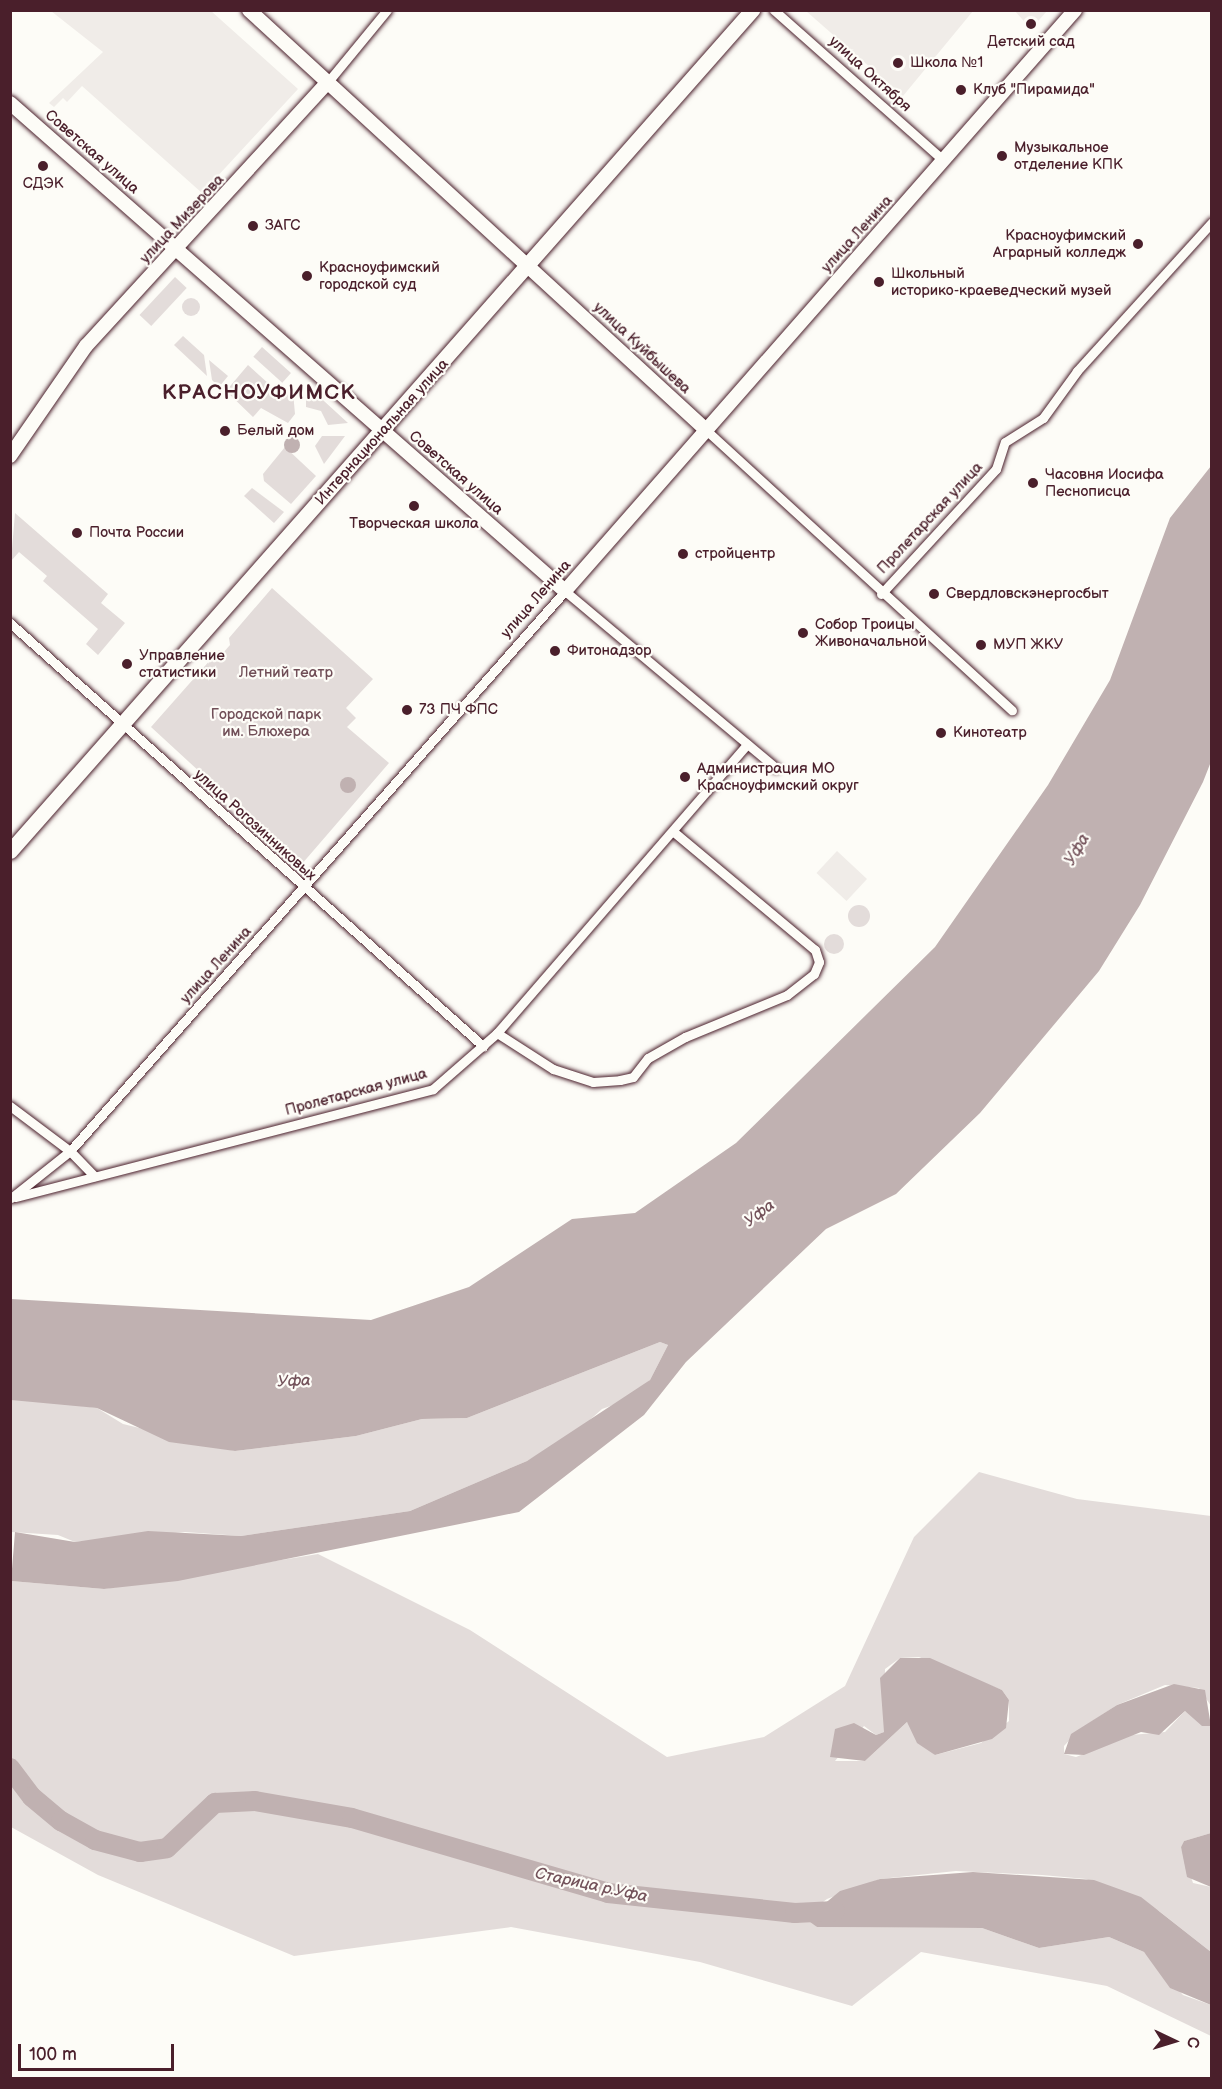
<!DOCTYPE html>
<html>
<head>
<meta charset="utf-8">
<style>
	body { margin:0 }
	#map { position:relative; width:1222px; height:2089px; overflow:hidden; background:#fdfcf7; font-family:"Balsamiq Sans",sans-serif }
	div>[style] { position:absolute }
	.built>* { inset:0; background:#f0ece8; transform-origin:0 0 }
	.green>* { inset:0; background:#e3dcda; transform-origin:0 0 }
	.round { border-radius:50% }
	.water>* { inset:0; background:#c0b1b1 }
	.river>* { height:20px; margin:-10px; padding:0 10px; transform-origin:10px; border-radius:10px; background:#c0b1b1 }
	.roads { filter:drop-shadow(0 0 2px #4a1f2b) drop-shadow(0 0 2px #4a1f2b) }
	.minor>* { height:9px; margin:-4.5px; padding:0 4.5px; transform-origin:4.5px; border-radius:4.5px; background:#fdfcf7 }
	.secondary>* { height:14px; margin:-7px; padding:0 7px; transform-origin:7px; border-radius:7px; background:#fdfcf7 }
	.primary>* { height:15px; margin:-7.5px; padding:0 7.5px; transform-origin:7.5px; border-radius:7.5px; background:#fdfcf7 }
	.dots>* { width:16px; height:16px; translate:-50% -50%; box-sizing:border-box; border:3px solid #fdfcf7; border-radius:50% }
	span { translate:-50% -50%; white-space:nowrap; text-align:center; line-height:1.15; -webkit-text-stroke:4.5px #fdfcf7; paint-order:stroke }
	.poi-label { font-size:15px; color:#4a1f2b }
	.left { translate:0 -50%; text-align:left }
	.right { translate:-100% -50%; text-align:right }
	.street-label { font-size:15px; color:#4a1f2b }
	.park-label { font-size:15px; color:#704e57 }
	.water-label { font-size:16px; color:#73525a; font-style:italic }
	.district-label { font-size:21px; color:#4a1f2b; font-weight:700; letter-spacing:1.5px }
	.frame { position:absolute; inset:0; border:12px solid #4a1f2b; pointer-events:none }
	.north { position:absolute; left:1144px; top:2011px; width:60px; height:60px; -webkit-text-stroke:4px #fdfcf7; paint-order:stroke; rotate:94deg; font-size:16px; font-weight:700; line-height:24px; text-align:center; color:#4a1f2b }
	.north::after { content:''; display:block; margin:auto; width:21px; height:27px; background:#4a1f2b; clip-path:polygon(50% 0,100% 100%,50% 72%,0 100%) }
	.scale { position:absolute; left:18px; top:2044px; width:156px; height:27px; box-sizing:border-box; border:3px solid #4a1f2b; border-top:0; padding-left:8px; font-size:18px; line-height:21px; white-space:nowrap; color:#4a1f2b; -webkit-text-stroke:4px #fdfcf7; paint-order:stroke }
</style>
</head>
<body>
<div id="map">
	<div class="built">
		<i style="clip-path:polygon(51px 11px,211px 11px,298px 89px,202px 193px,82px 86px,67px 102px,63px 98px,54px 107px,49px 103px,103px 52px)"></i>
		<i style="clip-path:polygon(806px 11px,973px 11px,903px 96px)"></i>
		<i style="clip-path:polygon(1015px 11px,1047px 11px,1031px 29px)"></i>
		<i style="left:837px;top:851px;width:41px;height:30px;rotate:43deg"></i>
	</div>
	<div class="green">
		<i style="left:175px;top:277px;width:16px;height:52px;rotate:43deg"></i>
		<i class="round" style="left:182px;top:298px;width:18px;height:18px"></i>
		<i style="clip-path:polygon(183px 336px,204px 355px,207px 376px,174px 345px)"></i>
		<i style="left:262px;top:347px;width:39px;height:13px;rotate:42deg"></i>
		<i style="clip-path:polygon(209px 360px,228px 376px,219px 387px,212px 380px)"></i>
		<i style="clip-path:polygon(248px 365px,279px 393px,293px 392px,295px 414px,288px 423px,261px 408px,253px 417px,226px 391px)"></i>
		<i style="clip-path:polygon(312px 390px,348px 423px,328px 425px,321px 411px,306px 407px,306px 391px)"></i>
		<i style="clip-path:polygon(322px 436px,345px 436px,324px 464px,315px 446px)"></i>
		<i style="clip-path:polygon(285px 447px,316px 476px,291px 504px,264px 481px,263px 474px)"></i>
		<i style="clip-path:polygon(252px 488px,284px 512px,274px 523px,244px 496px)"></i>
		<i style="clip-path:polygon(15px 513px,108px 594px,101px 603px,125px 623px,98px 655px,86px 644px,98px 629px,43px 581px,47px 576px,19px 552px,11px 561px)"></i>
		<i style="clip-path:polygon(272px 588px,373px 679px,346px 708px,356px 718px,347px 727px,389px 763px,301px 865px,151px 727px,219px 650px,223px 653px,230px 645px,229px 638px)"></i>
		<i class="round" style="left:848px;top:905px;width:22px;height:22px"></i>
		<i class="round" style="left:824px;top:934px;width:20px;height:20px"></i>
		<i style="clip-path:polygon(660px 1342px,668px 1345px,650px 1380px,627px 1400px,602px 1409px,573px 1435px,527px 1461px,410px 1511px,241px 1536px,185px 1532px,75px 1542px,58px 1535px,11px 1532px,10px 1400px,15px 1397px,97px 1408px,123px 1424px,235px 1451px,356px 1436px,422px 1419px,467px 1418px)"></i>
		<i style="clip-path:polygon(evenodd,979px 1472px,1077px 1499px,1211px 1516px,1211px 1706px,1199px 1688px,1165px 1685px,1117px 1705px,1080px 1729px,1064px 1746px,1064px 1754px,1076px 1757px,1131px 1735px,1165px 1732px,1185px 1711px,1211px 1726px,1211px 1833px,1184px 1841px,1181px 1847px,1193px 1883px,1211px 1887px,1211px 1952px,1159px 1911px,1086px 1879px,1042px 1875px,956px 1871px,880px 1879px,827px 1899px,808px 1913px,817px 1927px,982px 1928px,1039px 1948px,1109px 1937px,1144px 1952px,1183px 1995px,1211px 2005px,1211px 2036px,1107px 1986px,921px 1952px,852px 2006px,700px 1962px,511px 1927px,294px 1956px,98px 1875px,11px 1827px,11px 1581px,104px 1589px,318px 1554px,470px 1630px,667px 1757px,764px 1737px,845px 1686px,914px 1537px,979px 1472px,919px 1657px,1002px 1690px,1009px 1700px,1009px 1721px,981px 1743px,935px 1755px,907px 1722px,865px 1761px,835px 1761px,864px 1726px,876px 1735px,884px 1732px,885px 1669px,900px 1658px,919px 1657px)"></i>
	</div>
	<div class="water">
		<i class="round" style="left:284px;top:437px;width:16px;height:16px"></i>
		<i style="clip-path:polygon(1211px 466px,1212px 759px,1203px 782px,1140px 905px,1099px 971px,980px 1113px,896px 1194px,826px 1229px,686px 1362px,644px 1415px,519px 1512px,178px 1581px,104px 1589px,11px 1581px,15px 1532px,75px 1542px,148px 1531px,241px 1536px,410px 1511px,527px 1461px,650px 1380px,668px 1345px,660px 1342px,467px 1418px,422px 1419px,356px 1436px,235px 1451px,169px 1442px,97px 1408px,11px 1400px,11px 1299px,371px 1320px,469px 1287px,572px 1219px,635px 1213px,736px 1143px,935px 947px,1048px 785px,1110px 680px,1170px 518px)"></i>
		<i class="round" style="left:340px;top:777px;width:16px;height:16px"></i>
		<i style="clip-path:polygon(900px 1658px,930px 1658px,1002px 1690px,1009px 1700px,1006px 1728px,992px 1739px,935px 1755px,917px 1743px,907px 1722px,865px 1761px,830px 1757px,835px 1729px,854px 1723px,876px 1735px,884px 1732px,880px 1678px)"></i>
		<i style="clip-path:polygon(1174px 1684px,1205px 1690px,1211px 1726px,1202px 1726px,1185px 1711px,1159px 1735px,1141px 1732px,1084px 1755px,1064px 1754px,1071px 1734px,1117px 1705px)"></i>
		<i style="clip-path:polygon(1211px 1833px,1212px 1887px,1211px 1887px,1187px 1877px,1181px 1847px,1184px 1841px)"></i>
		<i style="clip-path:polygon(973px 1872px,1094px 1880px,1141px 1897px,1211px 1952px,1211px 2005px,1170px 1988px,1144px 1952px,1109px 1937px,1039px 1948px,982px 1928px,817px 1927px,806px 1919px,840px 1891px,880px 1879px)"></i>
	</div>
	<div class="river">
		<i style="left:10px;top:1768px;width:36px;rotate:53deg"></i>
		<i style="left:32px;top:1797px;width:38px;rotate:40deg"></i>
		<i style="left:61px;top:1821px;width:39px;rotate:29deg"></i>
		<i style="left:95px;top:1840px;width:47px;rotate:14.9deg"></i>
		<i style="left:140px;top:1852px;width:27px;rotate:-8deg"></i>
		<i style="left:167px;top:1848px;width:66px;rotate:-43.2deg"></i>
		<i style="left:215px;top:1803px;width:40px;rotate:-2.9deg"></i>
		<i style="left:255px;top:1801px;width:98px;rotate:9.9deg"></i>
		<i style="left:352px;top:1818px;width:267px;rotate:16.3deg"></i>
		<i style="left:608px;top:1893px;width:188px;rotate:6.1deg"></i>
		<i style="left:795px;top:1913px;width:40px;rotate:-2.9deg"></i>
	</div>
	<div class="roads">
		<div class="minor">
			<i style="left:774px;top:10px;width:227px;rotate:41.6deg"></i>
			<i style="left:327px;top:83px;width:94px;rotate:-50.6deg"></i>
			<i style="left:706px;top:430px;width:415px;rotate:42.5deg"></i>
			<i style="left:881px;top:594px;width:170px;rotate:-47.4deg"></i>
			<i style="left:996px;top:469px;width:28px;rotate:-72deg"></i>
			<i style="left:1005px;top:442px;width:45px;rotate:-32.3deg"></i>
			<i style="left:1043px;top:418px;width:58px;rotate:-54.1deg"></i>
			<i style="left:1077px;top:371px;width:201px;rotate:-47.8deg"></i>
			<i style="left:10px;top:623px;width:635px;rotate:41.81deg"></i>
			<i style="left:497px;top:1033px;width:67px;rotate:32.7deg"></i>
			<i style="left:553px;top:1069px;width:42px;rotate:18deg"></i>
			<i style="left:593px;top:1082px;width:27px;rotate:-4deg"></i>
			<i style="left:620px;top:1080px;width:13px;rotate:-13deg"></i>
			<i style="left:633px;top:1077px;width:24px;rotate:-52deg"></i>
			<i style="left:648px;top:1058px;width:43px;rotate:-29.6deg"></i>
			<i style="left:685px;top:1037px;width:110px;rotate:-22.4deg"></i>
			<i style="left:787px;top:995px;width:34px;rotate:-38deg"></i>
			<i style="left:814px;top:974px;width:13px;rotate:-67deg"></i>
			<i style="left:819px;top:962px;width:13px;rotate:-108deg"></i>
			<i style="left:815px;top:950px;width:184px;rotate:-140.1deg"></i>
			<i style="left:10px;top:1106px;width:75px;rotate:36.9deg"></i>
			<i style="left:70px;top:1151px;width:35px;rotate:46deg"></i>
			<i style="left:16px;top:1197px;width:431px;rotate:-14.5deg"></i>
			<i style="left:433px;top:1089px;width:85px;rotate:-41.2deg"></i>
			<i style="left:497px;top:1033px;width:382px;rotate:-49.1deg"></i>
			<i style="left:11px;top:1198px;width:75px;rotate:-38.5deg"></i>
			<i style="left:70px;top:1151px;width:747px;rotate:-48.53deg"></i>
			<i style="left:565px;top:591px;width:275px;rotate:40deg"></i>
		</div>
		<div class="secondary">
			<i style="left:249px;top:10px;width:621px;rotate:42.58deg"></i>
			<i style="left:10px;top:103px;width:739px;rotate:41.32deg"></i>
			<i style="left:565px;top:591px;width:773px;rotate:-48.72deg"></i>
			<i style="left:10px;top:456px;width:134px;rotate:-55.4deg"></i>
			<i style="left:86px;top:346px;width:357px;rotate:-47.5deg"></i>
		</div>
		<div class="primary">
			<i style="left:10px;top:851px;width:1122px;rotate:-48.58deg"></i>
		</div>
	</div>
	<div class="dots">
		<i style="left:1031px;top:24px;background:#4a1f2b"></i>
		<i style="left:898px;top:63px;background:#4a1f2b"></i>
		<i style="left:961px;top:90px;background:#4a1f2b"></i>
		<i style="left:1002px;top:156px;background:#4a1f2b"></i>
		<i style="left:43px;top:166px;background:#4a1f2b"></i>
		<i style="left:253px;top:226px;background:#4a1f2b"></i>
		<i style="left:1138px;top:244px;background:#4a1f2b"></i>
		<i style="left:307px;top:276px;background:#4a1f2b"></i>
		<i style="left:879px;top:282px;background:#4a1f2b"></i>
		<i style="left:225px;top:431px;background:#4a1f2b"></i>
		<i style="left:1033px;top:483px;background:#4a1f2b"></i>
		<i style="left:414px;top:506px;background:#4a1f2b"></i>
		<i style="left:77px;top:533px;background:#4a1f2b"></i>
		<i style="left:683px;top:554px;background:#4a1f2b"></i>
		<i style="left:934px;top:594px;background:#4a1f2b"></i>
		<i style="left:803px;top:633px;background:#4a1f2b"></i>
		<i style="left:981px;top:645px;background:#4a1f2b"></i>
		<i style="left:555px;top:651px;background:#4a1f2b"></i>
		<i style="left:127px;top:664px;background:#4a1f2b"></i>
		<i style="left:407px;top:710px;background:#4a1f2b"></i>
		<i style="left:941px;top:733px;background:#4a1f2b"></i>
		<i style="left:685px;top:777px;background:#4a1f2b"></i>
	</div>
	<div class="poi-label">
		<span style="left:1031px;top:42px">Детский сад</span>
		<span class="left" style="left:910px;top:63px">Школа №1</span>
		<span class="left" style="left:973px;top:90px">Клуб "Пирамида"</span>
		<span class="left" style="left:1014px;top:156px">Музыкальное<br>отделение КПК</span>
		<span style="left:43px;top:184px">СДЭК</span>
		<span class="left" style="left:265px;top:226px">ЗАГС</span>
		<span class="right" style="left:1126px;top:244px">Красноуфимский<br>Аграрный колледж</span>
		<span class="left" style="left:319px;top:276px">Красноуфимский<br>городской суд</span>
		<span class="left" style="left:891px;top:282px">Школьный<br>историко-краеведческий музей</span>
		<span class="left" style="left:237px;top:431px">Белый дом</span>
		<span class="left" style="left:1045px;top:483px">Часовня Иосифа<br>Песнописца</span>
		<span style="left:414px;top:524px">Творческая школа</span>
		<span class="left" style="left:89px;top:533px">Почта России</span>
		<span class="left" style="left:695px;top:554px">стройцентр</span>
		<span class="left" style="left:946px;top:594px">Свердловскэнергосбыт</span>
		<span class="left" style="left:815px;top:633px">Собор Троицы<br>Живоначальной</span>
		<span class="left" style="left:993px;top:645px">МУП ЖКУ</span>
		<span class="left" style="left:567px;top:651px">Фитонадзор</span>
		<span class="left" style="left:139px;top:664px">Управление<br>статистики</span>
		<span class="left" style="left:419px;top:710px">73 ПЧ ФПС</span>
		<span class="left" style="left:953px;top:733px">Кинотеатр</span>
		<span class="left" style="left:697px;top:777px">Администрация МО<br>Красноуфимский округ</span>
	</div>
	<div class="street-label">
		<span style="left:870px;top:74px;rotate:42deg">улица Октября</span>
		<span style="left:92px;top:152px;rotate:41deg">Советская улица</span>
		<span style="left:182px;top:219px;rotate:-47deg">улица Мизерова</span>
		<span style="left:857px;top:234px;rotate:-48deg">улица Ленина</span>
		<span style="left:642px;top:348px;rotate:43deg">улица Куйбышева</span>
		<span style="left:382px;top:432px;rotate:-48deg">Интернациональная улица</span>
		<span style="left:456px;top:473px;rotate:41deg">Советская улица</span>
		<span style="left:930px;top:518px;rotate:-47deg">Пролетарская улица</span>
		<span style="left:536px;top:599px;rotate:-49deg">улица Ленина</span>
		<span style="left:255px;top:825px;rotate:42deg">улица Рогозинниковых</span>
		<span style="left:216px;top:965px;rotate:-48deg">улица Ленина</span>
		<span style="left:356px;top:1092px;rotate:-15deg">Пролетарская улица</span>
	</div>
	<div class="park-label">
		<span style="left:286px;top:673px">Летний театр</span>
		<span style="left:266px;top:723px">Городской парк<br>им. Блюхера</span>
	</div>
	<div class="water-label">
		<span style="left:1078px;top:850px;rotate:-60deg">Уфа</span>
		<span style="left:760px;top:1214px;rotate:-37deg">Уфа</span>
		<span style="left:294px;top:1382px;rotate:-2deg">Уфа</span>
		<span style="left:591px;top:1886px;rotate:12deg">Старица р.Уфа</span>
	</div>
	<div class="district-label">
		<span style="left:259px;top:393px">КРАСНОУФИМСК</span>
	</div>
	<div class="frame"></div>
	<div class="north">С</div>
	<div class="scale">100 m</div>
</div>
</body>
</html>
